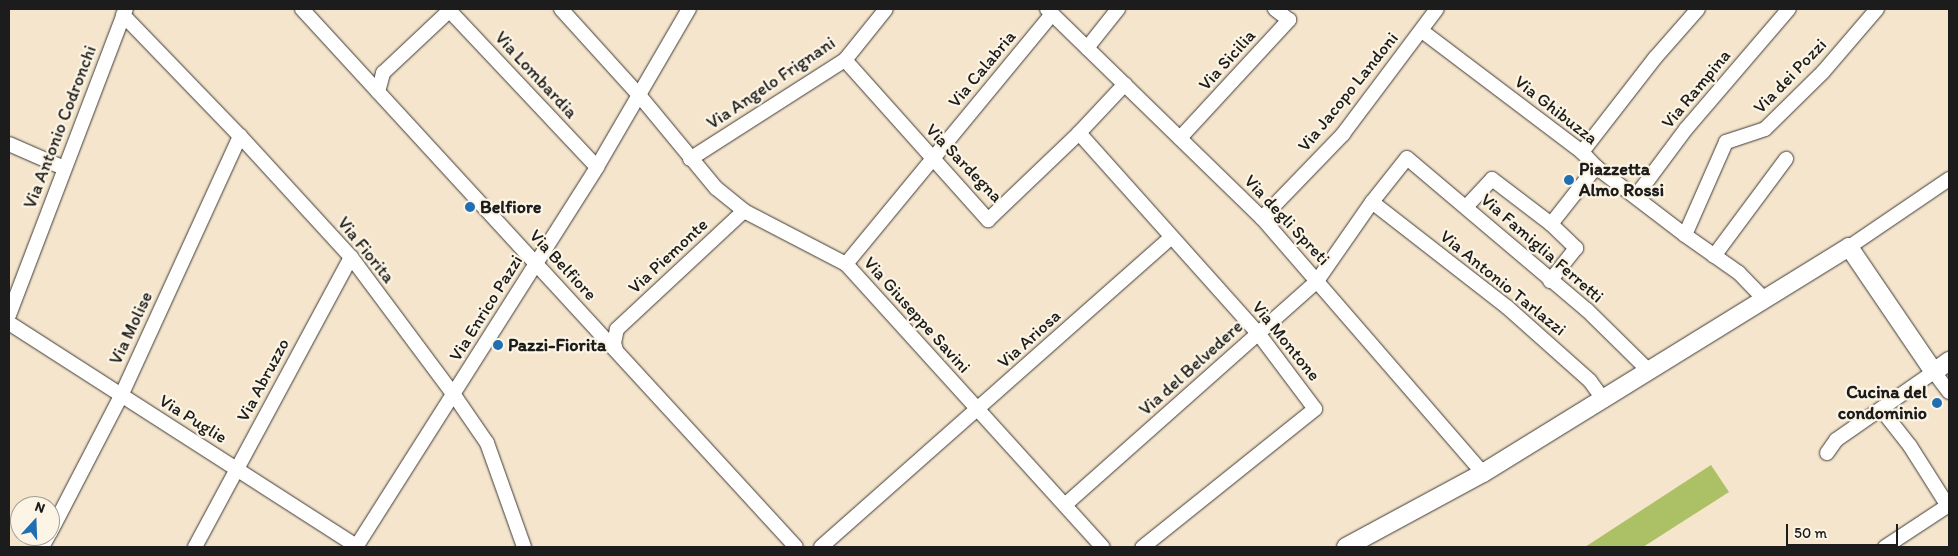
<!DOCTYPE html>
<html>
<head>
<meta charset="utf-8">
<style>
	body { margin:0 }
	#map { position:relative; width:1958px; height:556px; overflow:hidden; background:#f5e5cc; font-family:Itim,sans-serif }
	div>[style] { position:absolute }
	.green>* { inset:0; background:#acc165 }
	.roads { filter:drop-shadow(0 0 1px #3d3a36) drop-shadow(0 0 1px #3d3a36) }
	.minor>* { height:14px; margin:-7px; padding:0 7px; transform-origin:7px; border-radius:7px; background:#fff }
	.tertiary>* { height:18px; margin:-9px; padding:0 9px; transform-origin:9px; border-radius:9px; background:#fff }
	.dots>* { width:14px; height:14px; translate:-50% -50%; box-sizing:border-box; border:2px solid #fcf5e5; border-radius:50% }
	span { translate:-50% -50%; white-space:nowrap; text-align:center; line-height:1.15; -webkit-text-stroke:4.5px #fcf5e5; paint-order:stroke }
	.street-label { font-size:18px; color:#1c1c1c }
	.poi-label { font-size:18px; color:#1c1c1c; font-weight:700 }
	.left { translate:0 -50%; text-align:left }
	.right { translate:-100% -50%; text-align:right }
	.frame { position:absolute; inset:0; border:10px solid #1c1c1c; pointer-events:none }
	.north { position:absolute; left:10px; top:496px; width:50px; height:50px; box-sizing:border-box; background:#fcf5e5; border:1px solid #a29e95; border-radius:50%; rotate:20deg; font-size:14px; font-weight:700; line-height:20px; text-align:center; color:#1c1c1c }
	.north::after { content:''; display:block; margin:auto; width:18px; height:22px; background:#1f6fb2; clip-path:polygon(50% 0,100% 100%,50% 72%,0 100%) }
	.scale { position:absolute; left:1786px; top:524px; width:112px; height:22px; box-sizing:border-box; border:2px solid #1c1c1c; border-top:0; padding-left:6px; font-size:15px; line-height:18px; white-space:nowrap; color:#1c1c1c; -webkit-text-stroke:4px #fcf5e5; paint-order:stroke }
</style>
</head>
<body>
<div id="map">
	<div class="green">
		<i style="clip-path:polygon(1711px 465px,1729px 492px,1643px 547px,1585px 547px)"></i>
	</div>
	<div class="roads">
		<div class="minor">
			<i style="left:302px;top:9px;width:730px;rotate:47.44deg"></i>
			<i style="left:448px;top:9px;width:217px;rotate:46.7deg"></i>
			<i style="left:561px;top:9px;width:116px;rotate:47.8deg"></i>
			<i style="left:639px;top:95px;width:121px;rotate:50.4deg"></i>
			<i style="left:716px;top:188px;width:36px;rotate:39deg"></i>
			<i style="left:744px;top:211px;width:115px;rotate:27.5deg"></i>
			<i style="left:846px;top:264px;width:382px;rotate:47.8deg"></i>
			<i style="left:1047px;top:9px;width:300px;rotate:44.2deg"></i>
			<i style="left:1262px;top:218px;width:337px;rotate:49.1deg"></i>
			<i style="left:123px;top:15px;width:168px;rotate:46deg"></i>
			<i style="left:240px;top:136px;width:164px;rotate:47.5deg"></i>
			<i style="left:351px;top:257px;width:172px;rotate:53.3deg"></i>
			<i style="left:454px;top:395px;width:58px;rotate:55.5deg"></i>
			<i style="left:487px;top:443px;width:110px;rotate:70.4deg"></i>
			<i style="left:1422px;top:31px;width:201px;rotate:37.1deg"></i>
			<i style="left:1582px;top:152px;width:21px;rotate:47deg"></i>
			<i style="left:1596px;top:167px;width:112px;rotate:37.4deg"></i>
			<i style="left:1685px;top:235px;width:66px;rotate:35.1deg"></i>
			<i style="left:1739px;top:273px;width:35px;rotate:46deg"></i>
			<i style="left:1087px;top:48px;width:50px;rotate:-51.5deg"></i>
			<i style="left:845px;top:60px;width:215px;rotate:48.2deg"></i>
			<i style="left:988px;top:220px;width:126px;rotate:-43.7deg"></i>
			<i style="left:1079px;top:133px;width:67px;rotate:-46.8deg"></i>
			<i style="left:378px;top:92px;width:20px;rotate:-75deg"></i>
			<i style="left:383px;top:73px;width:91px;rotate:-43.2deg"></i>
			<i style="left:1079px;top:133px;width:268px;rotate:48.2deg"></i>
			<i style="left:1258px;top:333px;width:95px;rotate:53.1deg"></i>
			<i style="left:1315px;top:409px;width:221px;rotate:141.3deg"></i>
			<i style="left:1180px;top:138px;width:161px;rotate:-47.3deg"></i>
			<i style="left:1289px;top:20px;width:18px;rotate:-142deg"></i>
			<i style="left:9px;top:144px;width:60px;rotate:23.6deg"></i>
			<i style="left:1582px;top:152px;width:119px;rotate:-52.2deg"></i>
			<i style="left:1655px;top:58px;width:65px;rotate:-48.7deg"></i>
			<i style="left:690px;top:159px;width:184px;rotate:-32.6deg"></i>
			<i style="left:845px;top:60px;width:65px;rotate:-51.2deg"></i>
			<i style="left:1636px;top:196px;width:84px;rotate:-53.3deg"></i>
			<i style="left:1686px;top:129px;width:158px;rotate:-49.4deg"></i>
			<i style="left:1372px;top:202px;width:171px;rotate:37.9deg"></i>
			<i style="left:1507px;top:307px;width:111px;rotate:41.7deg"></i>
			<i style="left:1590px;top:381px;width:24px;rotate:54deg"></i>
			<i style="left:1466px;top:207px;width:38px;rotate:-47deg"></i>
			<i style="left:1492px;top:179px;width:74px;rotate:37.3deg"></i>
			<i style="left:1551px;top:224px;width:35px;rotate:44deg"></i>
			<i style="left:1576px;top:248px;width:42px;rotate:128.2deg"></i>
			<i style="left:1262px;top:218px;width:117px;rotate:-46deg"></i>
			<i style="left:1343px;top:134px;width:156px;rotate:-53.1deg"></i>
			<i style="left:1551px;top:224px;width:73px;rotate:-51.7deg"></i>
			<i style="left:1685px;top:235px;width:102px;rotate:-66.2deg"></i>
			<i style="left:1726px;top:142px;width:41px;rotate:-18.4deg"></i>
			<i style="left:1765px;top:129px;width:81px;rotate:-44.5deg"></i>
			<i style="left:1823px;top:72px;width:83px;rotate:-49.4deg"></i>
			<i style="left:1849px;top:247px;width:121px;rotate:-34.2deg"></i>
			<i style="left:1714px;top:256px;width:121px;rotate:-53.4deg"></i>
			<i style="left:846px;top:264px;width:324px;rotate:-50.5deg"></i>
			<i style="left:9px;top:315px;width:328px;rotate:-69.1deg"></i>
			<i style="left:9px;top:323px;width:413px;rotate:32.7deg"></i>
			<i style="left:616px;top:350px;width:7px;rotate:-106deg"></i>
			<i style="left:614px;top:343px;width:14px;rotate:-78deg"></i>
			<i style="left:617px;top:329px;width:173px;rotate:-42.9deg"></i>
			<i style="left:1881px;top:409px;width:47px;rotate:51.9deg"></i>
			<i style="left:1910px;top:446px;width:71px;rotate:57.7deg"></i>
			<i style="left:1827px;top:453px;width:16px;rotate:-55deg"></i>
			<i style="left:1836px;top:440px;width:119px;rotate:-34.8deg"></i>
			<i style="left:1934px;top:372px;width:25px;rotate:53deg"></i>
			<i style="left:1066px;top:504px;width:336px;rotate:-41.6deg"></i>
			<i style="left:1317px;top:281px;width:96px;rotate:-55.2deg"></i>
			<i style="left:1372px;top:202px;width:56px;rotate:-51.5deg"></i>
			<i style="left:1407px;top:158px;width:236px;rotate:40.2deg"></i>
			<i style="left:1587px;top:310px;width:87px;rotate:44.5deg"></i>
			<i style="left:50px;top:533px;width:154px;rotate:-62.6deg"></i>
			<i style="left:121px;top:396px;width:286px;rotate:-65.4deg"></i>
			<i style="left:42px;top:547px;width:13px;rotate:-61deg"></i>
			<i style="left:195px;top:547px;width:329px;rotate:-61.7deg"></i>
			<i style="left:356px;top:547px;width:450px;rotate:-57.6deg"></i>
			<i style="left:597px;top:167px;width:183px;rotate:-59.8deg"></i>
			<i style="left:821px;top:547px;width:468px;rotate:-41.5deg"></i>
			<i style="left:1885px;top:547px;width:77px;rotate:-33.3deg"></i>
		</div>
		<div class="tertiary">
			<i style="left:1346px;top:547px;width:156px;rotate:-28.4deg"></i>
			<i style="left:1483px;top:473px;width:430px;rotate:-31.7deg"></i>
			<i style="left:1849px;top:247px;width:151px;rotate:55.8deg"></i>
			<i style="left:1934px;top:372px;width:19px;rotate:-36deg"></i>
		</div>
	</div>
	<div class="dots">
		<i style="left:1569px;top:180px;background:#1f6fb2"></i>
		<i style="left:470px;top:207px;background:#1f6fb2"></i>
		<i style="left:498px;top:345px;background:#1f6fb2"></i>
		<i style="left:1937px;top:403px;background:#1f6fb2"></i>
	</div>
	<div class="street-label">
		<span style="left:1227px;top:60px;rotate:-48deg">Via Sicilia</span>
		<span style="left:982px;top:69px;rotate:-50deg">Via Calabria</span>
		<span style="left:536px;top:75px;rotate:47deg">Via Lombardia</span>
		<span style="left:1790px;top:76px;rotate:-46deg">Via dei Pozzi</span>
		<span style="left:771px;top:83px;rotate:-34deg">Via Angelo Frignani</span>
		<span style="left:1696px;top:89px;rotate:-50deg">Via Rampina</span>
		<span style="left:1348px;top:92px;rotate:-51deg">Via Jacopo Landoni</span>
		<span style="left:1556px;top:110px;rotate:38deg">Via Ghibuzza</span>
		<span style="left:60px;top:127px;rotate:-69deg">Via Antonio Codronchi</span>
		<span style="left:964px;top:163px;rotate:46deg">Via Sardegna</span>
		<span style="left:1287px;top:220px;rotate:47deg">Via degli Spreti</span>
		<span style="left:1542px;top:248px;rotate:41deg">Via Famiglia Ferretti</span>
		<span style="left:366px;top:250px;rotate:51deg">Via Fiorita</span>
		<span style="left:668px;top:256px;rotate:-43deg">Via Piemonte</span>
		<span style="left:563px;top:265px;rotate:47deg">Via Belfiore</span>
		<span style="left:1503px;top:283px;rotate:39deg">Via Antonio Tarlazzi</span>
		<span style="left:486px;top:308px;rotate:-58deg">Via Enrico Pazzi</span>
		<span style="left:917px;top:315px;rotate:48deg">Via Giuseppe Savini</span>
		<span style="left:131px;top:328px;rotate:-65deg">Via Molise</span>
		<span style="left:1029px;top:339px;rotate:-42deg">Via Ariosa</span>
		<span style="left:1286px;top:341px;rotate:51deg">Via Montone</span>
		<span style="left:1191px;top:368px;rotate:-42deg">Via del Belvedere</span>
		<span style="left:263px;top:380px;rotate:-62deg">Via Abruzzo</span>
		<span style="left:193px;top:419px;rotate:32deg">Via Puglie</span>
	</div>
	<div class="poi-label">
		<span class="left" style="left:1579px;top:180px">Piazzetta<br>Almo Rossi</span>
		<span class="left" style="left:480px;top:207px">Belfiore</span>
		<span class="left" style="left:508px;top:345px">Pazzi-Fiorita</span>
		<span class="right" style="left:1927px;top:403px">Cucina del<br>condominio</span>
	</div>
	<div class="frame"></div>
	<div class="north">N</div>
	<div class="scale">50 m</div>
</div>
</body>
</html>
